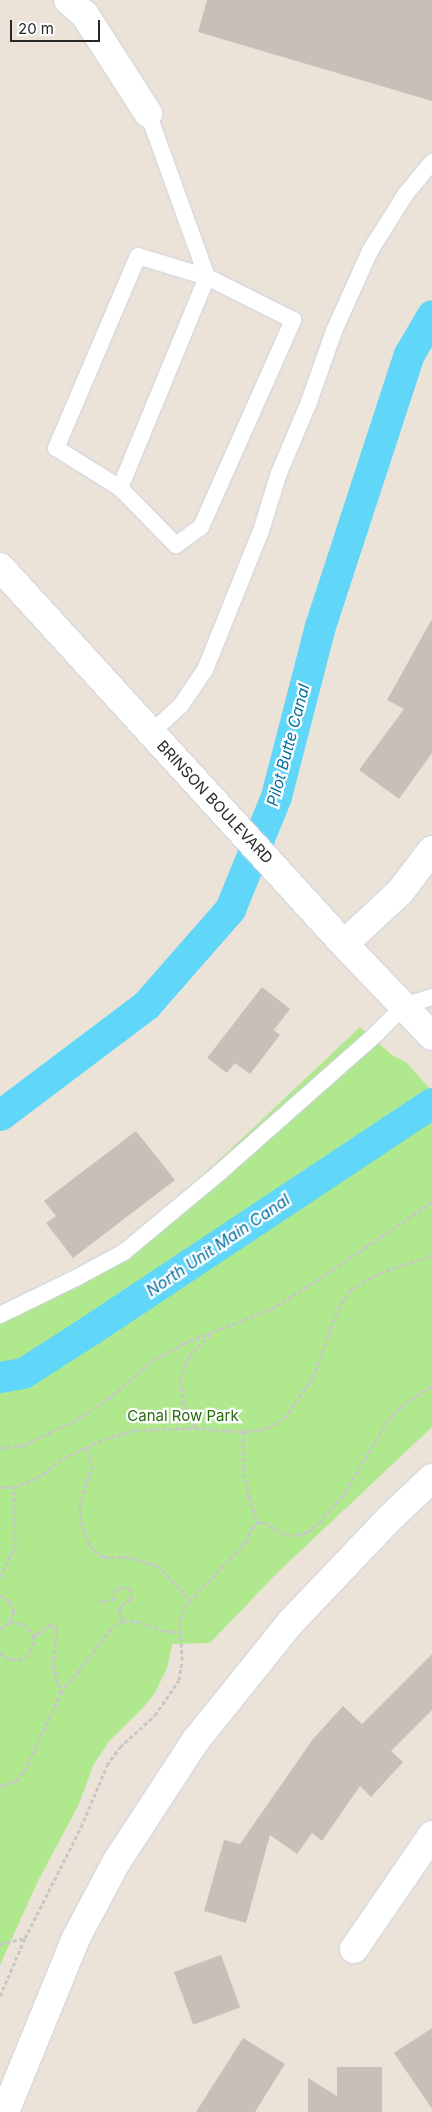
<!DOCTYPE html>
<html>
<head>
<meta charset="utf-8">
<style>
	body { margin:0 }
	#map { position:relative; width:432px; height:2112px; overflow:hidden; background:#ece3d8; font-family:Inter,sans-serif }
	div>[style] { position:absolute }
	.green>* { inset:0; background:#b0e88e }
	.canal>* { height:31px; margin:-15.5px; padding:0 15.5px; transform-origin:15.5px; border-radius:15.5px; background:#60d6f9 }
	.building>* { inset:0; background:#c7c0b8; transform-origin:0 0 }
	.path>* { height:3px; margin-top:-1.5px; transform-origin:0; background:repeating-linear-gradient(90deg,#c7c7c7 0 4px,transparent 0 6.5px) }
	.roads { filter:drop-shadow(0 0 1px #cdd2e3) drop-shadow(0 0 1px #cdd2e3) }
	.service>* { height:16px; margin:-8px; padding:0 8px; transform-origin:8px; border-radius:8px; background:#fff }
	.minor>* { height:28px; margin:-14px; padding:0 14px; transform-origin:14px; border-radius:14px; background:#fff }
	.tertiary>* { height:28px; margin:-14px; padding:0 14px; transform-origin:14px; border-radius:14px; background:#fff }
	.secondary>* { height:28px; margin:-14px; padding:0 14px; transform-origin:14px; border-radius:14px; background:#fff }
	span { translate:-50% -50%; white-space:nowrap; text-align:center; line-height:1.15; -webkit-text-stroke:4.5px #fff; paint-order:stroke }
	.street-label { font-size:15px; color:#282828 }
	.park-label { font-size:15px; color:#286a13 }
	.water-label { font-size:16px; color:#0171a2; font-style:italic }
	.scale { position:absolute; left:10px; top:20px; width:90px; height:22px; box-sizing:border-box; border:2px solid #282828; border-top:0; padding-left:6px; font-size:15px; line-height:18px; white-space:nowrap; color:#282828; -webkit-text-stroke:4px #fff; paint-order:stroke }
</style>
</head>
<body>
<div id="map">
	<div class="green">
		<i style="clip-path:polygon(360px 1027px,392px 1055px,407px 1063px,432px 1091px,432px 1427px,276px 1574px,210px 1643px,172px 1644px,167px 1668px,155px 1693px,141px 1710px,110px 1740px,94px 1764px,78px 1806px,38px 1881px,0 1965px,0 1306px,22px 1298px,118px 1247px,213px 1166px)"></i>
	</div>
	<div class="canal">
		<i style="left:0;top:1115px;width:183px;rotate:-37deg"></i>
		<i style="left:146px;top:1005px;width:128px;rotate:-48.8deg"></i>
		<i style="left:230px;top:909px;width:122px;rotate:-67.8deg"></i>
		<i style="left:276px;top:796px;width:176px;rotate:-75.5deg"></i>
		<i style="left:320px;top:626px;width:286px;rotate:-71.9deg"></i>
		<i style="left:409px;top:354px;width:45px;rotate:-59.5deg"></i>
		<i style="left:0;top:1377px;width:23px;rotate:-10deg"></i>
		<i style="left:23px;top:1373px;width:80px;rotate:-32.7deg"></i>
		<i style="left:90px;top:1330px;width:410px;rotate:-33.6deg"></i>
	</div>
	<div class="building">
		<i style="clip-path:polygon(207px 0,432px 0,432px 101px,198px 32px)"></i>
		<i style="clip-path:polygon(432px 619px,432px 753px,399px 799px,359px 770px,404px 709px,387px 700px)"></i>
		<i style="clip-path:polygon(262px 987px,290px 1009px,274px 1030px,280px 1035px,250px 1074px,235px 1063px,227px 1073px,207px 1058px)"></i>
		<i style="clip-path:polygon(136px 1131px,175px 1180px,73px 1258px,46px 1223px,56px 1216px,44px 1201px)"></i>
		<i style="clip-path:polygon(432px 1654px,432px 1710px,391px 1751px,403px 1762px,371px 1797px,360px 1786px,322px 1841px,312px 1833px,297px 1854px,270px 1835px,246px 1923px,204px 1911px,224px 1840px,240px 1844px,313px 1739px,343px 1706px,362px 1724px)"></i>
		<i style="left:221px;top:1955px;width:56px;height:50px;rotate:70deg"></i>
		<i style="clip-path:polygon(432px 2028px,432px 2109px,394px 2053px)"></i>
		<i style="clip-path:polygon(243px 2038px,285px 2064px,255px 2112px,196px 2112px)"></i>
		<i style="clip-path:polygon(337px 2067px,382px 2067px,382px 2112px,308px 2112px,308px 2078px,337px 2096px)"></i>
	</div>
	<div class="path">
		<i style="left:195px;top:1428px;width:26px;rotate:-115deg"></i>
		<i style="left:184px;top:1404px;width:25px;rotate:-99deg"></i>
		<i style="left:180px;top:1379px;width:25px;rotate:-69deg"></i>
		<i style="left:189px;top:1356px;width:30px;rotate:-45deg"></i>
		<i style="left:243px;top:1432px;width:35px;rotate:90deg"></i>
		<i style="left:243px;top:1467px;width:30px;rotate:78deg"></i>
		<i style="left:249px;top:1496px;width:28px;rotate:72deg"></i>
		<i style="left:86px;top:1447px;width:19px;rotate:72deg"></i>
		<i style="left:92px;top:1465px;width:41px;rotate:107.1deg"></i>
		<i style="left:80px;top:1504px;width:18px;rotate:87deg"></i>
		<i style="left:81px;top:1522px;width:20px;rotate:70deg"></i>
		<i style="left:88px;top:1541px;width:12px;rotate:59deg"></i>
		<i style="left:94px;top:1551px;width:12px;rotate:31deg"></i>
		<i style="left:104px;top:1557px;width:25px"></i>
		<i style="left:129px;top:1557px;width:30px;rotate:17deg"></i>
		<i style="left:158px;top:1566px;width:47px;rotate:46.7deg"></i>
		<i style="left:0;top:1448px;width:24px;rotate:-7deg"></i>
		<i style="left:24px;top:1445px;width:60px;rotate:-25.7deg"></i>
		<i style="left:78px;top:1419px;width:36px;rotate:-34deg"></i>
		<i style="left:108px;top:1399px;width:58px;rotate:-40.8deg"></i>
		<i style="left:152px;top:1361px;width:37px;rotate:-29deg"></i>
		<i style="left:184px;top:1343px;width:93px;rotate:-21.3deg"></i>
		<i style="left:271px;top:1309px;width:53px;rotate:-31.9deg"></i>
		<i style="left:316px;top:1281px;width:140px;rotate:-34.3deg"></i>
		<i style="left:0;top:1487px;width:14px"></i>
		<i style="left:14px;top:1487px;width:26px;rotate:-21deg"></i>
		<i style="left:38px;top:1478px;width:32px;rotate:-39deg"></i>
		<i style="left:63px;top:1458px;width:46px;rotate:-24.3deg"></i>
		<i style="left:105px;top:1439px;width:32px;rotate:-16deg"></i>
		<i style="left:136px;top:1430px;width:59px;rotate:-1.9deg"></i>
		<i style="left:195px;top:1428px;width:48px;rotate:4.8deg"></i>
		<i style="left:243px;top:1432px;width:24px;rotate:-9deg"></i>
		<i style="left:267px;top:1428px;width:20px;rotate:-30deg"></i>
		<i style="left:284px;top:1418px;width:50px;rotate:-54.7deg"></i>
		<i style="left:313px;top:1377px;width:72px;rotate:-69.8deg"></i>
		<i style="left:338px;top:1309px;width:24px;rotate:-57deg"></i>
		<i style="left:351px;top:1289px;width:33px;rotate:-29deg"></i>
		<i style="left:380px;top:1273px;width:55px;rotate:-19.1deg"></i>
		<i style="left:0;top:1577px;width:34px;rotate:-63deg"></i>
		<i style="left:15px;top:1547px;width:60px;rotate:-91deg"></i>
		<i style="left:0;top:1595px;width:12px;rotate:35deg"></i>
		<i style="left:10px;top:1602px;width:10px;rotate:66deg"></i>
		<i style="left:14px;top:1611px;width:12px;rotate:110deg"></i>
		<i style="left:99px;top:1602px;width:15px;rotate:-11deg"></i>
		<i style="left:114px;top:1599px;width:9px;rotate:-77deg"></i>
		<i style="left:116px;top:1590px;width:6px;rotate:-31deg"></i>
		<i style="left:121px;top:1587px;width:10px;rotate:11deg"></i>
		<i style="left:131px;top:1589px;width:10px;rotate:90deg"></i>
		<i style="left:131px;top:1599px;width:12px;rotate:149deg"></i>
		<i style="left:121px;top:1605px;width:5px;rotate:112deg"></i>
		<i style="left:119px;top:1610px;width:12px;rotate:70deg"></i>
		<i style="left:0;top:1629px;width:12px;rotate:-35deg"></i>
		<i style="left:10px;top:1622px;width:14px;rotate:8deg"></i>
		<i style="left:24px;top:1624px;width:14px;rotate:51deg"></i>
		<i style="left:33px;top:1635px;width:7px;rotate:82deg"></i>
		<i style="left:34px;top:1642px;width:14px;rotate:115deg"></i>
		<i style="left:28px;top:1655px;width:7px;rotate:146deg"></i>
		<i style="left:22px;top:1659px;width:13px;rotate:180deg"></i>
		<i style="left:9px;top:1659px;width:11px;rotate:-146deg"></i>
		<i style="left:33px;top:1635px;width:5px;rotate:-11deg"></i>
		<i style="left:38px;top:1634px;width:14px;rotate:-39deg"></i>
		<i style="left:49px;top:1625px;width:6px;rotate:9deg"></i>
		<i style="left:55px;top:1626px;width:4px;rotate:63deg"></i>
		<i style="left:57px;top:1630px;width:35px;rotate:97deg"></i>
		<i style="left:53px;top:1665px;width:29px;rotate:74deg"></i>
		<i style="left:0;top:1786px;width:17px;rotate:-17deg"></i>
		<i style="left:16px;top:1781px;width:12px;rotate:-48deg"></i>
		<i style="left:24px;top:1772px;width:87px;rotate:-64.9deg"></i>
		<i style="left:61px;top:1693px;width:84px;rotate:-51.8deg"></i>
		<i style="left:113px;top:1627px;width:12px;rotate:-31deg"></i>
		<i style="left:123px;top:1621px;width:13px"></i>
		<i style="left:136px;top:1621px;width:31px;rotate:19deg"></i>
		<i style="left:165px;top:1631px;width:16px;rotate:4deg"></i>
		<i style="left:0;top:1944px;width:26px;rotate:-13deg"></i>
		<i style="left:0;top:1996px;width:63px;rotate:-66.7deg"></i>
		<i style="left:25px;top:1938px;width:124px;rotate:-63.2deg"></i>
		<i style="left:81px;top:1827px;width:67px;rotate:-67.2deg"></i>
		<i style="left:107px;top:1765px;width:22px;rotate:-54deg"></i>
		<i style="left:120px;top:1747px;width:47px;rotate:-42.4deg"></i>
		<i style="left:155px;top:1715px;width:42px;rotate:-55.6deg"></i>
		<i style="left:179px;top:1680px;width:20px;rotate:-81deg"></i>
		<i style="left:182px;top:1660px;width:41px;rotate:-92.8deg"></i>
		<i style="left:180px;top:1619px;width:14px;rotate:-69deg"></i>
		<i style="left:185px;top:1606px;width:88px;rotate:-46.4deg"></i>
		<i style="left:246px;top:1542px;width:15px;rotate:-67deg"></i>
		<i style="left:252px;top:1528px;width:8px;rotate:-40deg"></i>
		<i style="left:258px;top:1523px;width:6px;rotate:-9deg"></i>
		<i style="left:264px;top:1522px;width:26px;rotate:31deg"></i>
		<i style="left:286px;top:1535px;width:11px"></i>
		<i style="left:297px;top:1535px;width:11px;rotate:-15deg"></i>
		<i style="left:308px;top:1532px;width:14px;rotate:-39deg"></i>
		<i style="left:319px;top:1523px;width:35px;rotate:-49deg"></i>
		<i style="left:342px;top:1497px;width:91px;rotate:-58.9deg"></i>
		<i style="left:389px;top:1419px;width:17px;rotate:-45deg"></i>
		<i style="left:401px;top:1407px;width:38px;rotate:-35deg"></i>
	</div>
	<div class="roads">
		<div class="service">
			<i style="left:120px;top:488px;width:228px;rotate:-67.6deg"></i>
			<i style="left:207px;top:277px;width:72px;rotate:-163.1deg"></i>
			<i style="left:138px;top:256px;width:209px;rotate:113.1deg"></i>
			<i style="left:56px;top:448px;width:75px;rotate:32deg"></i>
			<i style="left:120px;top:488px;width:80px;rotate:45.5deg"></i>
			<i style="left:176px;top:545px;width:31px;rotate:-36deg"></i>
			<i style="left:201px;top:527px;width:227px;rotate:-66deg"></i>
			<i style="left:293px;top:320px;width:96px;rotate:-153.4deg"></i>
			<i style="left:207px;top:277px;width:174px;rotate:-109.8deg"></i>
			<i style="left:151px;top:733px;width:41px;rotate:-43deg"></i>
			<i style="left:181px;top:705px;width:42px;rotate:-55.6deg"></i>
			<i style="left:205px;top:670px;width:150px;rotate:-68.1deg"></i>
			<i style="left:261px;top:531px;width:61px;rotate:-72.8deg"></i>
			<i style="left:279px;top:473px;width:77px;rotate:-67.1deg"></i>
			<i style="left:309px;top:402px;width:75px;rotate:-70.6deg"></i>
			<i style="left:334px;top:331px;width:88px;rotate:-65.8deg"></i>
			<i style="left:370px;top:251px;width:66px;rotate:-58deg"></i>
			<i style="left:405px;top:195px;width:43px;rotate:-50.7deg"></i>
			<i style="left:0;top:1315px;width:85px;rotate:-26deg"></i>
			<i style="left:76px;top:1278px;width:55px;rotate:-28.4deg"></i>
			<i style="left:124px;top:1252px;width:124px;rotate:-39.7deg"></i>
			<i style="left:219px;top:1173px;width:211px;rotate:-41.5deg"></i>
			<i style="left:377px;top:1033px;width:38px;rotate:-45deg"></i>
			<i style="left:404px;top:1006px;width:29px;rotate:-18deg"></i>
		</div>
		<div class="minor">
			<i style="left:68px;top:0;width:23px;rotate:41deg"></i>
			<i style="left:85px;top:15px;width:117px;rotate:57.3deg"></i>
			<i style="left:344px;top:944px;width:76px;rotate:-42.9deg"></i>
			<i style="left:400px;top:892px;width:53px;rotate:-52.7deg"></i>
			<i style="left:354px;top:1949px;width:138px;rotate:-55.6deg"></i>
		</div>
		<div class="tertiary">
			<i style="left:0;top:567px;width:510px;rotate:47.62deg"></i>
			<i style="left:344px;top:944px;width:127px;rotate:46.3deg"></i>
		</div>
		<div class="secondary">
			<i style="left:5px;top:2112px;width:188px;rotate:-67.8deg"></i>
			<i style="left:76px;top:1938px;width:87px;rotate:-62deg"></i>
			<i style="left:117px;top:1861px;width:145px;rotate:-56.9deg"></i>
			<i style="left:196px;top:1740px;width:151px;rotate:-51.2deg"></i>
			<i style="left:291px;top:1622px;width:144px;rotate:-46.4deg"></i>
			<i style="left:390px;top:1518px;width:58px;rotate:-43.6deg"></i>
		</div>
	</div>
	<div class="street-label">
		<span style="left:215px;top:802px;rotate:47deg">BRINSON BOULEVARD</span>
	</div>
	<div class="park-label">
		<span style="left:183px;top:1416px">Canal Row Park</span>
	</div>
	<div class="water-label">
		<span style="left:288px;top:745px;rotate:-75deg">Pilot Butte Canal</span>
		<span style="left:218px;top:1245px;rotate:-34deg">North Unit Main Canal</span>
	</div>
	<div class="scale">20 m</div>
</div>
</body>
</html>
